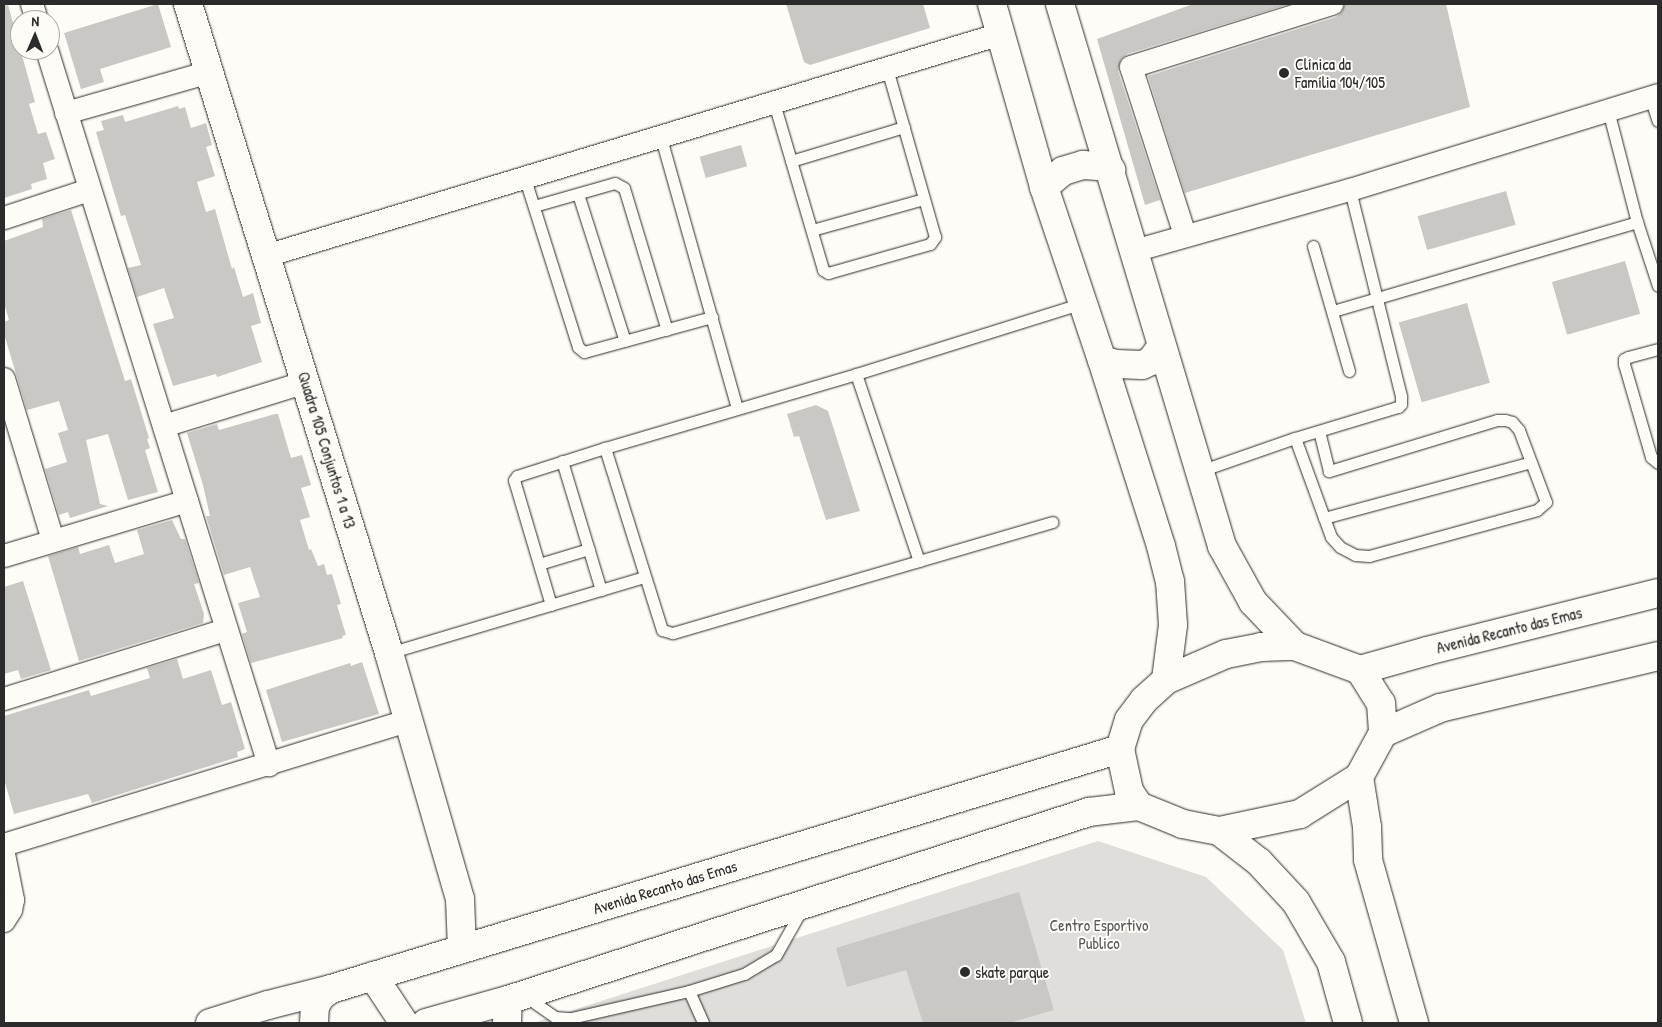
<!DOCTYPE html>
<html>
<head>
<meta charset="utf-8">
<style>
	body { margin:0 }
	#map { position:relative; width:1662px; height:1027px; overflow:hidden; background:#fdfcf7; font-family:"Patrick Hand",sans-serif }
	div>[style] { position:absolute }
	.green>* { inset:0; background:#dfdeda }
	.building>* { inset:0; background:#c9c8c4; transform-origin:0 0 }
	.roads { filter:drop-shadow(0 0 1px #2b2b2b) drop-shadow(0 0 1px #2b2b2b) }
	.service>* { height:11px; margin:-5.5px; padding:0 5.5px; transform-origin:5.5px; border-radius:5.5px; background:#fdfcf7 }
	.minor>* { height:22px; margin:-11px; padding:0 11px; transform-origin:11px; border-radius:11px; background:#fdfcf7 }
	.tertiary>* { height:28px; margin:-14px; padding:0 14px; transform-origin:14px; border-radius:14px; background:#fdfcf7 }
	.secondary>* { height:28px; margin:-14px; padding:0 14px; transform-origin:14px; border-radius:14px; background:#fdfcf7 }
	.dots>* { width:14px; height:14px; translate:-50% -50%; box-sizing:border-box; border:2px solid #fdfcf7; border-radius:50% }
	span { translate:-50% -50%; white-space:nowrap; text-align:center; line-height:1.15; -webkit-text-stroke:4px #fdfcf7; paint-order:stroke }
	.poi-label { font-size:16px; color:#2b2b2b }
	.left { translate:0 -50%; text-align:left }
	.street-label { font-size:16px; color:#2b2b2b }
	.park-label { font-size:16px; color:#585857 }
	.frame { position:absolute; inset:0; border:5px solid #2b2b2b; pointer-events:none }
	.north { position:absolute; left:10px; top:10px; width:50px; height:50px; box-sizing:border-box; background:#fdfcf7; border:1px solid #a9a8a5; border-radius:50%; rotate:1deg; font-size:14px; font-weight:700; line-height:20px; text-align:center; color:#2b2b2b }
	.north::after { content:''; display:block; margin:auto; width:18px; height:22px; background:#2b2b2b; clip-path:polygon(50% 0,100% 100%,50% 72%,0 100%) }
</style>
</head>
<body>
<div id="map">
	<div class="green">
		<i style="clip-path:polygon(1098px 841px,1206px 877px,1283px 950px,1306px 1023px,533px 1023px)"></i>
	</div>
	<div class="building">
		<i style="clip-path:polygon(158px 4px,171px 47px,100px 69px,104px 82px,81px 89px,64px 33px)"></i>
		<i style="clip-path:polygon(786px 4px,923px 4px,930px 28px,810px 65px,804px 62px)"></i>
		<i style="clip-path:polygon(1193px 4px,1289px 4px,1127px 54px,1121px 59px,1118px 71px,1160px 200px,1145px 205px,1097px 39px)"></i>
		<i style="clip-path:polygon(1345px 4px,1446px 4px,1470px 107px,1185px 193px,1148px 76px,1336px 17px,1342px 12px)"></i>
		<i style="clip-path:polygon(8px 5px,35px 102px,29px 104px,38px 134px,46px 132px,55px 159px,43px 163px,47px 179px,31px 184px,32px 189px,4px 198px,4px 6px)"></i>
		<i style="clip-path:polygon(178px 106px,179px 109px,185px 107px,191px 128px,206px 123px,212px 145px,206px 147px,215px 176px,197px 182px,206px 212px,215px 209px,232px 269px,234px 267px,243px 297px,253px 293px,261px 323px,251px 326px,262px 362px,217px 377px,216px 374px,173px 386px,153px 324px,174px 318px,164px 288px,137px 297px,128px 268px,141px 265px,125px 215px,121px 216px,96px 132px,104px 130px,101px 121px,123px 115px,125px 122px)"></i>
		<i style="left:741px;top:145px;width:22px;height:43px;rotate:74deg"></i>
		<i style="left:1506px;top:191px;width:35px;height:92px;rotate:74deg"></i>
		<i style="clip-path:polygon(71px 210px,125px 381px,131px 379px,149px 438px,147px 439px,150px 448px,145px 450px,158px 492px,128px 500px,108px 434px,86px 440px,100px 504px,108px 506px,70px 518px,68px 512px,59px 515px,45px 469px,67px 462px,58px 433px,68px 430px,59px 401px,27px 410px,4px 334px,4px 322px,9px 320px,4px 303px,4px 241px,43px 227px,42px 219px)"></i>
		<i style="left:1625px;top:261px;width:55px;height:76px;rotate:74deg"></i>
		<i style="left:1467px;top:303px;width:83px;height:71px;rotate:74deg"></i>
		<i style="clip-path:polygon(816px 405px,828px 411px,860px 511px,826px 520px,799px 436px,794px 437px,787px 414px)"></i>
		<i style="clip-path:polygon(275px 414px,278px 414px,291px 458px,302px 455px,311px 485px,301px 488px,310px 517px,300px 520px,309px 550px,311px 549px,318px 566px,324px 564px,327px 575px,332px 574px,341px 604px,337px 605px,346px 635px,342px 636px,343px 638px,251px 663px,242px 634px,247px 632px,238px 603px,260px 597px,250px 567px,224px 575px,206px 516px,210px 516px,203px 485px,187px 433px,217px 424px,219px 430px)"></i>
		<i style="clip-path:polygon(172px 520px,181px 539px,185px 539px,199px 583px,194px 584px,204px 614px,203px 623px,79px 661px,48px 556px,78px 547px,80px 554px,109px 545px,115px 563px,144px 554px,137px 530px)"></i>
		<i style="clip-path:polygon(23px 581px,51px 670px,21px 679px,18px 670px,4px 674px,4px 587px)"></i>
		<i style="clip-path:polygon(177px 659px,183px 679px,211px 670px,222px 705px,231px 702px,245px 749px,237px 752px,238px 757px,92px 803px,88px 794px,14px 814px,4px 779px,4px 716px,89px 690px,91px 696px,150px 678px,147px 668px)"></i>
		<i style="clip-path:polygon(362px 662px,379px 714px,282px 742px,266px 690px,350px 663px,351px 666px)"></i>
		<i style="clip-path:polygon(1019px 892px,1054px 1010px,1009px 1023px,923px 1023px,906px 970px,847px 987px,836px 948px)"></i>
	</div>
	<div class="roads">
		<div class="service">
			<i style="left:1650px;top:97px;width:25px;rotate:72deg"></i>
			<i style="left:774px;top:103px;width:174px;rotate:73.6deg"></i>
			<i style="left:823px;top:270px;width:6px;rotate:31deg"></i>
			<i style="left:828px;top:273px;width:106px;rotate:-15.9deg"></i>
			<i style="left:930px;top:244px;width:9px;rotate:-54deg"></i>
			<i style="left:935px;top:237px;width:175px;rotate:-105.9deg"></i>
			<i style="left:1608px;top:110px;width:116px;rotate:75.5deg"></i>
			<i style="left:1637px;top:222px;width:67px;rotate:71.8deg"></i>
			<i style="left:661px;top:138px;width:280px;rotate:74.3deg"></i>
			<i style="left:791px;top:161px;width:118px;rotate:-16.7deg"></i>
			<i style="left:525px;top:179px;width:176px;rotate:72.5deg"></i>
			<i style="left:578px;top:347px;width:8px;rotate:40deg"></i>
			<i style="left:584px;top:352px;width:133px;rotate:-15.3deg"></i>
			<i style="left:578px;top:194px;width:154px;rotate:72.3deg"></i>
			<i style="left:534px;top:206px;width:84px;rotate:-15.9deg"></i>
			<i style="left:615px;top:183px;width:10px;rotate:29deg"></i>
			<i style="left:624px;top:188px;width:148px;rotate:73.2deg"></i>
			<i style="left:812px;top:230px;width:116px;rotate:-15.5deg"></i>
			<i style="left:1313px;top:246px;width:130px;rotate:73.9deg"></i>
			<i style="left:1333px;top:311px;width:317px;rotate:-16.3deg"></i>
			<i style="left:1658px;top:349px;width:31px;rotate:165deg"></i>
			<i style="left:1628px;top:357px;width:4px;rotate:153deg"></i>
			<i style="left:1624px;top:359px;width:5px;rotate:90deg"></i>
			<i style="left:1624px;top:364px;width:97px;rotate:73.8deg"></i>
			<i style="left:1651px;top:457px;width:9px;rotate:41deg"></i>
			<i style="left:856px;top:374px;width:197px;rotate:71.4deg"></i>
			<i style="left:919px;top:561px;width:257px;rotate:163.7deg"></i>
			<i style="left:672px;top:633px;width:10px;rotate:-163deg"></i>
			<i style="left:662px;top:630px;width:191px;rotate:-107.4deg"></i>
			<i style="left:605px;top:448px;width:262px;rotate:-16.4deg"></i>
			<i style="left:856px;top:374px;width:238px;rotate:-17.4deg"></i>
			<i style="left:1295px;top:438px;width:105px;rotate:70deg"></i>
			<i style="left:1331px;top:537px;width:13px;rotate:48deg"></i>
			<i style="left:1340px;top:547px;width:17px;rotate:28deg"></i>
			<i style="left:1355px;top:555px;width:14px;rotate:4deg"></i>
			<i style="left:1369px;top:556px;width:174px;rotate:-15.3deg"></i>
			<i style="left:1537px;top:510px;width:12px;rotate:-42deg"></i>
			<i style="left:1546px;top:502px;width:77px;rotate:-110.6deg"></i>
			<i style="left:1519px;top:430px;width:11px;rotate:-131deg"></i>
			<i style="left:1512px;top:422px;width:7px;rotate:-164deg"></i>
			<i style="left:1505px;top:420px;width:8px;rotate:180deg"></i>
			<i style="left:1497px;top:420px;width:176px;rotate:163.1deg"></i>
			<i style="left:1329px;top:471px;width:41px;rotate:-104deg"></i>
			<i style="left:562px;top:461px;width:135px;rotate:73.2deg"></i>
			<i style="left:1200px;top:471px;width:101px;rotate:-19.2deg"></i>
			<i style="left:1295px;top:438px;width:108px;rotate:-16.8deg"></i>
			<i style="left:1398px;top:407px;width:4px;rotate:-45deg"></i>
			<i style="left:1401px;top:404px;width:8px;rotate:-90deg"></i>
			<i style="left:1401px;top:396px;width:212px;rotate:-103.9deg"></i>
			<i style="left:1324px;top:518px;width:214px;rotate:-15.1deg"></i>
			<i style="left:919px;top:561px;width:139px;rotate:-16.3deg"></i>
			<i style="left:539px;top:564px;width:52px;rotate:-16.7deg"></i>
			<i style="left:551px;top:605px;width:130px;rotate:-106.5deg"></i>
			<i style="left:514px;top:480px;width:5px;rotate:-53deg"></i>
			<i style="left:517px;top:476px;width:92px;rotate:-17.7deg"></i>
			<i style="left:389px;top:653px;width:266px;rotate:-16.6deg"></i>
			<i style="left:689px;top:991px;width:35px;rotate:66deg"></i>
			<i style="left:525px;top:996px;width:37px;rotate:35deg"></i>
			<i style="left:555px;top:1017px;width:16px;rotate:4deg"></i>
			<i style="left:571px;top:1018px;width:121px;rotate:-12.9deg"></i>
			<i style="left:689px;top:991px;width:58px;rotate:-17.2deg"></i>
			<i style="left:744px;top:974px;width:37px;rotate:-31deg"></i>
			<i style="left:776px;top:955px;width:53px;rotate:-60.5deg"></i>
		</div>
		<div class="minor">
			<i style="left:32px;top:4px;width:17px;rotate:73deg"></i>
			<i style="left:47px;top:50px;width:749px;rotate:72.75deg"></i>
			<i style="left:66px;top:113px;width:150px;rotate:-15.9deg"></i>
			<i style="left:4px;top:218px;width:89px;rotate:-18.2deg"></i>
			<i style="left:1185px;top:235px;width:176px;rotate:-107.8deg"></i>
			<i style="left:1131px;top:67px;width:211px;rotate:-17.4deg"></i>
			<i style="left:1134px;top:251px;width:224px;rotate:-15.8deg"></i>
			<i style="left:1350px;top:190px;width:322px;rotate:-17.1deg"></i>
			<i style="left:266px;top:256px;width:768px;rotate:-16.81deg"></i>
			<i style="left:4px;top:379px;width:168px;rotate:73.1deg"></i>
			<i style="left:164px;top:426px;width:149px;rotate:-17.2deg"></i>
			<i style="left:4px;top:556px;width:191px;rotate:-16.7deg"></i>
			<i style="left:4px;top:699px;width:232px;rotate:-17.3deg"></i>
			<i style="left:4px;top:845px;width:423px;rotate:-17.1deg"></i>
			<i style="left:4px;top:854px;width:47px;rotate:78.9deg"></i>
			<i style="left:13px;top:900px;width:10px;rotate:101deg"></i>
			<i style="left:11px;top:910px;width:13px;rotate:122deg"></i>
		</div>
		<div class="tertiary">
			<i style="left:188px;top:4px;width:679px;rotate:72.79deg"></i>
			<i style="left:389px;top:653px;width:256px;rotate:73.9deg"></i>
			<i style="left:460px;top:899px;width:49px;rotate:87.7deg"></i>
			<i style="left:992px;top:4px;width:190px;rotate:74.1deg"></i>
			<i style="left:1044px;top:187px;width:182px;rotate:71.5deg"></i>
			<i style="left:1102px;top:360px;width:195px;rotate:72.4deg"></i>
			<i style="left:1161px;top:546px;width:36px;rotate:76deg"></i>
			<i style="left:1170px;top:581px;width:44px;rotate:86.1deg"></i>
			<i style="left:1173px;top:625px;width:55px;rotate:97.3deg"></i>
			<i style="left:1060px;top:4px;width:566px;rotate:73.36deg"></i>
			<i style="left:1222px;top:546px;width:64px;rotate:61deg"></i>
			<i style="left:1253px;top:602px;width:61px;rotate:46.3deg"></i>
			<i style="left:1044px;top:187px;width:25px;rotate:-40deg"></i>
			<i style="left:1063px;top:171px;width:21px;rotate:-17deg"></i>
			<i style="left:1083px;top:165px;width:16px;rotate:4deg"></i>
			<i style="left:1099px;top:166px;width:13px;rotate:18deg"></i>
			<i style="left:1102px;top:360px;width:15px;rotate:16deg"></i>
			<i style="left:1116px;top:364px;width:26px;rotate:2deg"></i>
			<i style="left:1142px;top:365px;width:10px;rotate:-24deg"></i>
			<i style="left:1151px;top:361px;width:17px;rotate:-54deg"></i>
			<i style="left:507px;top:1023px;width:23px;rotate:-88deg"></i>
		</div>
		<div class="secondary">
			<i style="left:1295px;top:646px;width:69px;rotate:20.3deg"></i>
			<i style="left:1360px;top:670px;width:39px;rotate:58deg"></i>
			<i style="left:1381px;top:703px;width:30px;rotate:86deg"></i>
			<i style="left:1383px;top:733px;width:50px;rotate:118.6deg"></i>
			<i style="left:1359px;top:777px;width:70px;rotate:147.9deg"></i>
			<i style="left:1300px;top:814px;width:83px;rotate:168.1deg"></i>
			<i style="left:1219px;top:831px;width:37px;rotate:-169deg"></i>
			<i style="left:1183px;top:824px;width:48px;rotate:-157.8deg"></i>
			<i style="left:1139px;top:806px;width:18px;rotate:-124deg"></i>
			<i style="left:1129px;top:791px;width:43px;rotate:-102.1deg"></i>
			<i style="left:1120px;top:749px;width:30px;rotate:-73deg"></i>
			<i style="left:1129px;top:720px;width:25px;rotate:-53deg"></i>
			<i style="left:1144px;top:700px;width:30px;rotate:-42deg"></i>
			<i style="left:1166px;top:680px;width:65px;rotate:-23.4deg"></i>
			<i style="left:1226px;top:654px;width:36px;rotate:-11deg"></i>
			<i style="left:1261px;top:647px;width:34px;rotate:-2deg"></i>
			<i style="left:1360px;top:670px;width:70px;rotate:-15.8deg"></i>
			<i style="left:1427px;top:651px;width:238px;rotate:-14.1deg"></i>
			<i style="left:1383px;top:733px;width:62px;rotate:-23.7deg"></i>
			<i style="left:1440px;top:708px;width:224px;rotate:-13.4deg"></i>
			<i style="left:1359px;top:777px;width:51px;rotate:80.9deg"></i>
			<i style="left:1367px;top:827px;width:33px;rotate:88deg"></i>
			<i style="left:1368px;top:860px;width:169px;rotate:74.2deg"></i>
			<i style="left:1219px;top:831px;width:51px;rotate:37.8deg"></i>
			<i style="left:1259px;top:862px;width:54px;rotate:47.2deg"></i>
			<i style="left:1296px;top:902px;width:69px;rotate:59.7deg"></i>
			<i style="left:1331px;top:962px;width:63px;rotate:74.4deg"></i>
			<i style="left:373px;top:976px;width:56px;rotate:56.6deg"></i>
			<i style="left:210px;top:1023px;width:61px;rotate:-17.2deg"></i>
			<i style="left:268px;top:1005px;width:65px;rotate:-14.3deg"></i>
			<i style="left:331px;top:989px;width:825px;rotate:-16.92deg"></i>
			<i style="left:314px;top:1023px;width:17px;rotate:-87deg"></i>
			<i style="left:315px;top:1006px;width:12px;rotate:-59deg"></i>
			<i style="left:321px;top:996px;width:12px;rotate:-35deg"></i>
			<i style="left:426px;top:1023px;width:85px;rotate:-15.7deg"></i>
			<i style="left:508px;top:1000px;width:611px;rotate:-17.93deg"></i>
			<i style="left:1089px;top:812px;width:50px;rotate:-6.8deg"></i>
		</div>
	</div>
	<div class="dots">
		<i style="left:1284px;top:73px;background:#2b2b2b"></i>
		<i style="left:965px;top:972px;background:#2b2b2b"></i>
	</div>
	<div class="poi-label">
		<span class="left" style="left:1295px;top:73px">Clínica da<br>Família 104/105</span>
		<span class="left" style="left:975px;top:972px">skate parque</span>
	</div>
	<div class="street-label">
		<span style="left:327px;top:450px;rotate:73deg">Quadra 105 Conjuntos 1 a 13</span>
		<span style="left:1509px;top:630px;rotate:-14deg">Avenida Recanto das Emas</span>
		<span style="left:665px;top:887px;rotate:-17deg">Avenida Recanto das Emas</span>
	</div>
	<div class="park-label">
		<span style="left:1099px;top:934px">Centro Esportivo<br>Publico</span>
	</div>
	<div class="frame"></div>
	<div class="north">N</div>
</div>
</body>
</html>
